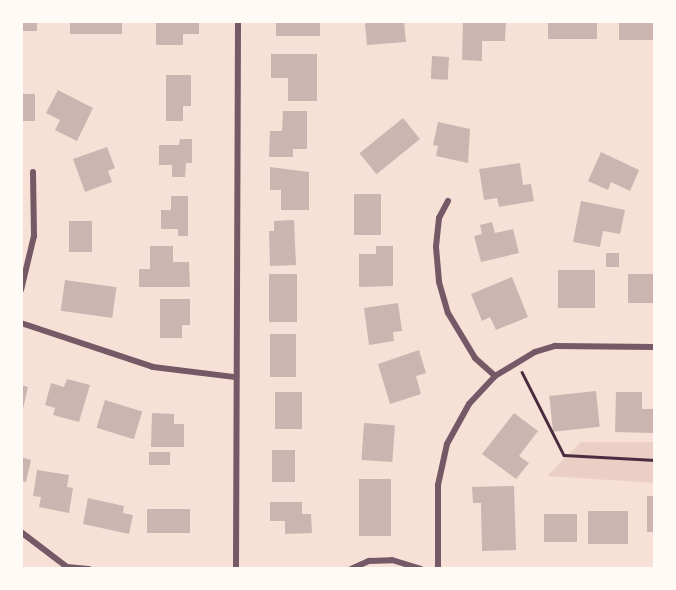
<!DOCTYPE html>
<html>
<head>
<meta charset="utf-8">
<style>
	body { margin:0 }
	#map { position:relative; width:676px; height:590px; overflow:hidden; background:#f7e1d7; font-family:"Space Grotesk",sans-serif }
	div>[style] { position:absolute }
	.green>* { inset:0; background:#ebcfc5 }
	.building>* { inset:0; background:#ccb4b1; transform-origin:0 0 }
	.path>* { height:2.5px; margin:-1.25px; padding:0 1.25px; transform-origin:1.25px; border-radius:1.25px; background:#4a2c40 }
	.minor>* { height:6px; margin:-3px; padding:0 3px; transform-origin:3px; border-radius:3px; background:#755966 }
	span { translate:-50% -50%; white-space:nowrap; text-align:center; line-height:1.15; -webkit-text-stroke:5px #fffaf5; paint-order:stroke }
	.frame { position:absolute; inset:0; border:23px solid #fffaf5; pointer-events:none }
</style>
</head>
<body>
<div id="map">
	<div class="green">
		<i style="clip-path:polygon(581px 442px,655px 442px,655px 483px,547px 476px)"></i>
	</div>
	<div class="building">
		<i style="left:21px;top:21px;width:16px;height:10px"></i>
		<i style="left:70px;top:21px;width:52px;height:13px"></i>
		<i style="clip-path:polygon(156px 21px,199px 21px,199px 34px,183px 34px,183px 45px,156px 45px)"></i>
		<i style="left:276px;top:21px;width:44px;height:15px"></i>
		<i style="clip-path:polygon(370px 21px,404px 21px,406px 42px,367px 45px,365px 24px)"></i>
		<i style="clip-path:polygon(463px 21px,506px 21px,505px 41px,482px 41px,482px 61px,462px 60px)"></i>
		<i style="left:548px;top:21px;width:49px;height:18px"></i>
		<i style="left:619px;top:21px;width:36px;height:19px"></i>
		<i style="clip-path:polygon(271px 54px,317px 54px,317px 101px,288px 101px,288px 78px,271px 78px)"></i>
		<i style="left:432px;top:56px;width:17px;height:23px;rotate:3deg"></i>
		<i style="clip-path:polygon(166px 75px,191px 75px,191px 106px,183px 106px,183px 121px,166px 121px)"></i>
		<i style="clip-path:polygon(58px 90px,93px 108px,77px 141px,55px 130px,60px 120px,46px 113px)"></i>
		<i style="left:21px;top:94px;width:14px;height:27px"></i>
		<i style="clip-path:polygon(283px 111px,307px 111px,307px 149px,293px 149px,293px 157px,269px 157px,270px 131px,282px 131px)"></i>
		<i style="left:403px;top:118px;width:27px;height:56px;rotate:51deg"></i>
		<i style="clip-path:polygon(438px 122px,470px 129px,468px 163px,436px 156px,438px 146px,433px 145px)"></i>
		<i style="clip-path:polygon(180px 139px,192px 139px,192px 163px,186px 163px,185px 177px,172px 177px,172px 165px,159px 165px,159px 145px,179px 145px)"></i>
		<i style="clip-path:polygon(107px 147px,115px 168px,108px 171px,112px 182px,85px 192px,73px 159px)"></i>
		<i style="clip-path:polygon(601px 152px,639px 170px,630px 191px,611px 182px,608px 190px,588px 181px)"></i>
		<i style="clip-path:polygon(520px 163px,523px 185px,531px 184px,534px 201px,499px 207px,497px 198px,484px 200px,479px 169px)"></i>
		<i style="clip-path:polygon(270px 167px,309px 172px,309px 210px,281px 210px,281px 190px,270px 190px)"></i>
		<i style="left:354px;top:194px;width:27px;height:41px"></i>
		<i style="clip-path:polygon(171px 196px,188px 196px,188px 236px,178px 236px,178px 229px,161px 229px,161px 210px,171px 210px)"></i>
		<i style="clip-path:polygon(581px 201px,625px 210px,620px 234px,603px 231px,600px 247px,573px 242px)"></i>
		<i style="clip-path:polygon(294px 220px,296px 265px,270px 266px,269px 231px,274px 231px,274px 221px)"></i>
		<i style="left:69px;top:221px;width:23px;height:31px"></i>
		<i style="clip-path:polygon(492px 222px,495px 233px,513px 229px,519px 253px,481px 262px,474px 236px,482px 234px,480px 225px)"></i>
		<i style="clip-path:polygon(150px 246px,173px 246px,173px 262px,189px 262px,190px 287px,139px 287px,139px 269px,150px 269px)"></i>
		<i style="clip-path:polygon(376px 246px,393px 246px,393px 286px,359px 287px,359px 254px,376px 254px)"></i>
		<i style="left:606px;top:253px;width:13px;height:14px"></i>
		<i style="left:558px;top:270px;width:37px;height:38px"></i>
		<i style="left:269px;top:274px;width:28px;height:48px"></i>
		<i style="left:628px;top:274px;width:27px;height:29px"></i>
		<i style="clip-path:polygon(512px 277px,528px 317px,496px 330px,490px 317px,482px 321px,471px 294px)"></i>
		<i style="left:65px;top:280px;width:52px;height:31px;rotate:8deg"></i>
		<i style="clip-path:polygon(160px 299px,190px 299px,190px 325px,182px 325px,182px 338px,160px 338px)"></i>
		<i style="clip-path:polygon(398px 303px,402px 331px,393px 332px,394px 341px,369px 345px,364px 308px)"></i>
		<i style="left:270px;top:334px;width:26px;height:43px"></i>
		<i style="clip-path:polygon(419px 350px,426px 373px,416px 376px,421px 394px,390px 404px,378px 364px)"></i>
		<i style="clip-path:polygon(67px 379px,90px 385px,79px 422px,53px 415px,55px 408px,45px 405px,51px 383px,64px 387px)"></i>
		<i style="clip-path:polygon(21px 385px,28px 387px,22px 413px,21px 413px)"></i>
		<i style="left:596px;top:391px;width:36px;height:47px;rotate:84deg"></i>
		<i style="left:275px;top:392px;width:27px;height:37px"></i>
		<i style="clip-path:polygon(616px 392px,642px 392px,642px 409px,654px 409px,653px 433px,615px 432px)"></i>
		<i style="left:105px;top:400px;width:39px;height:29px;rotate:17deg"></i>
		<i style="clip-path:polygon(152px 413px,174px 414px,174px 424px,184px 424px,184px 447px,151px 447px)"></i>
		<i style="clip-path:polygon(514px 413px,538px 431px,519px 456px,529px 463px,516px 479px,482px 454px)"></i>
		<i style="left:364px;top:423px;width:31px;height:37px;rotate:4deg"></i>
		<i style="left:272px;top:450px;width:23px;height:32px"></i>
		<i style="left:149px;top:452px;width:21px;height:13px"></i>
		<i style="clip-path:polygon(21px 457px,31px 460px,26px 482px,21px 481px)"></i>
		<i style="clip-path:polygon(37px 470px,69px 475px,67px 487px,73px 488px,69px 513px,39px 507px,41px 497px,33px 496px)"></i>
		<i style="left:359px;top:479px;width:32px;height:57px"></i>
		<i style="clip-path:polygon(514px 486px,516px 550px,482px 551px,481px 503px,473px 503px,472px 487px)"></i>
		<i style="left:647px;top:496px;width:8px;height:36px"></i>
		<i style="clip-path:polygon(88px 498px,124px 506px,123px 513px,133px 515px,129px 534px,83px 524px)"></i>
		<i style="clip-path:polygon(270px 502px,302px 502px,302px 514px,311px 514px,312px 533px,285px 534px,285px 521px,270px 521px)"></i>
		<i style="left:147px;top:509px;width:43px;height:24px"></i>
		<i style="left:588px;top:511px;width:40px;height:33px"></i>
		<i style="left:544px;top:514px;width:33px;height:28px"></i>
	</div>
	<div class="path">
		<i style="left:522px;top:372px;width:93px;rotate:63.2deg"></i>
		<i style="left:564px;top:455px;width:91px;rotate:3.1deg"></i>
	</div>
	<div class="minor">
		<i style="left:448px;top:201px;width:19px;rotate:118deg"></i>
		<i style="left:439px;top:218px;width:29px;rotate:96deg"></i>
		<i style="left:436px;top:247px;width:35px;rotate:85deg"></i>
		<i style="left:439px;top:282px;width:32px;rotate:74deg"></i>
		<i style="left:448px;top:313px;width:52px;rotate:59deg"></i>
		<i style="left:475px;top:358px;width:27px;rotate:42deg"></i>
		<i style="left:21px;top:290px;width:56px;rotate:-76.5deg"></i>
		<i style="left:34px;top:236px;width:64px;rotate:-90.9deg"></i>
		<i style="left:21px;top:323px;width:139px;rotate:18.4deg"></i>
		<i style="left:153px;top:367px;width:83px;rotate:7deg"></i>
		<i style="left:21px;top:532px;width:58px;rotate:37.3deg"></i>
		<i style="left:67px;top:567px;width:22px;rotate:5deg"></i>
		<i style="left:236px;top:569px;width:548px;rotate:-89.79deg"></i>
		<i style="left:351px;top:569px;width:20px;rotate:-24deg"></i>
		<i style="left:369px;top:561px;width:23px;rotate:-2deg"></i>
		<i style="left:392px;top:560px;width:30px;rotate:17deg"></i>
		<i style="left:438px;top:569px;width:84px;rotate:-90deg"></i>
		<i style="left:438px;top:485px;width:42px;rotate:-77.6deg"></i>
		<i style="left:447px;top:444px;width:46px;rotate:-61.2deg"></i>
		<i style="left:469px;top:404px;width:38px;rotate:-47deg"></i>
		<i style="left:495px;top:376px;width:47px;rotate:-31deg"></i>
		<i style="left:535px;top:352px;width:21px;rotate:-17deg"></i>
		<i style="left:555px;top:346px;width:100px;rotate:0.6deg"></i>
	</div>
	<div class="frame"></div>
</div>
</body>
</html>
